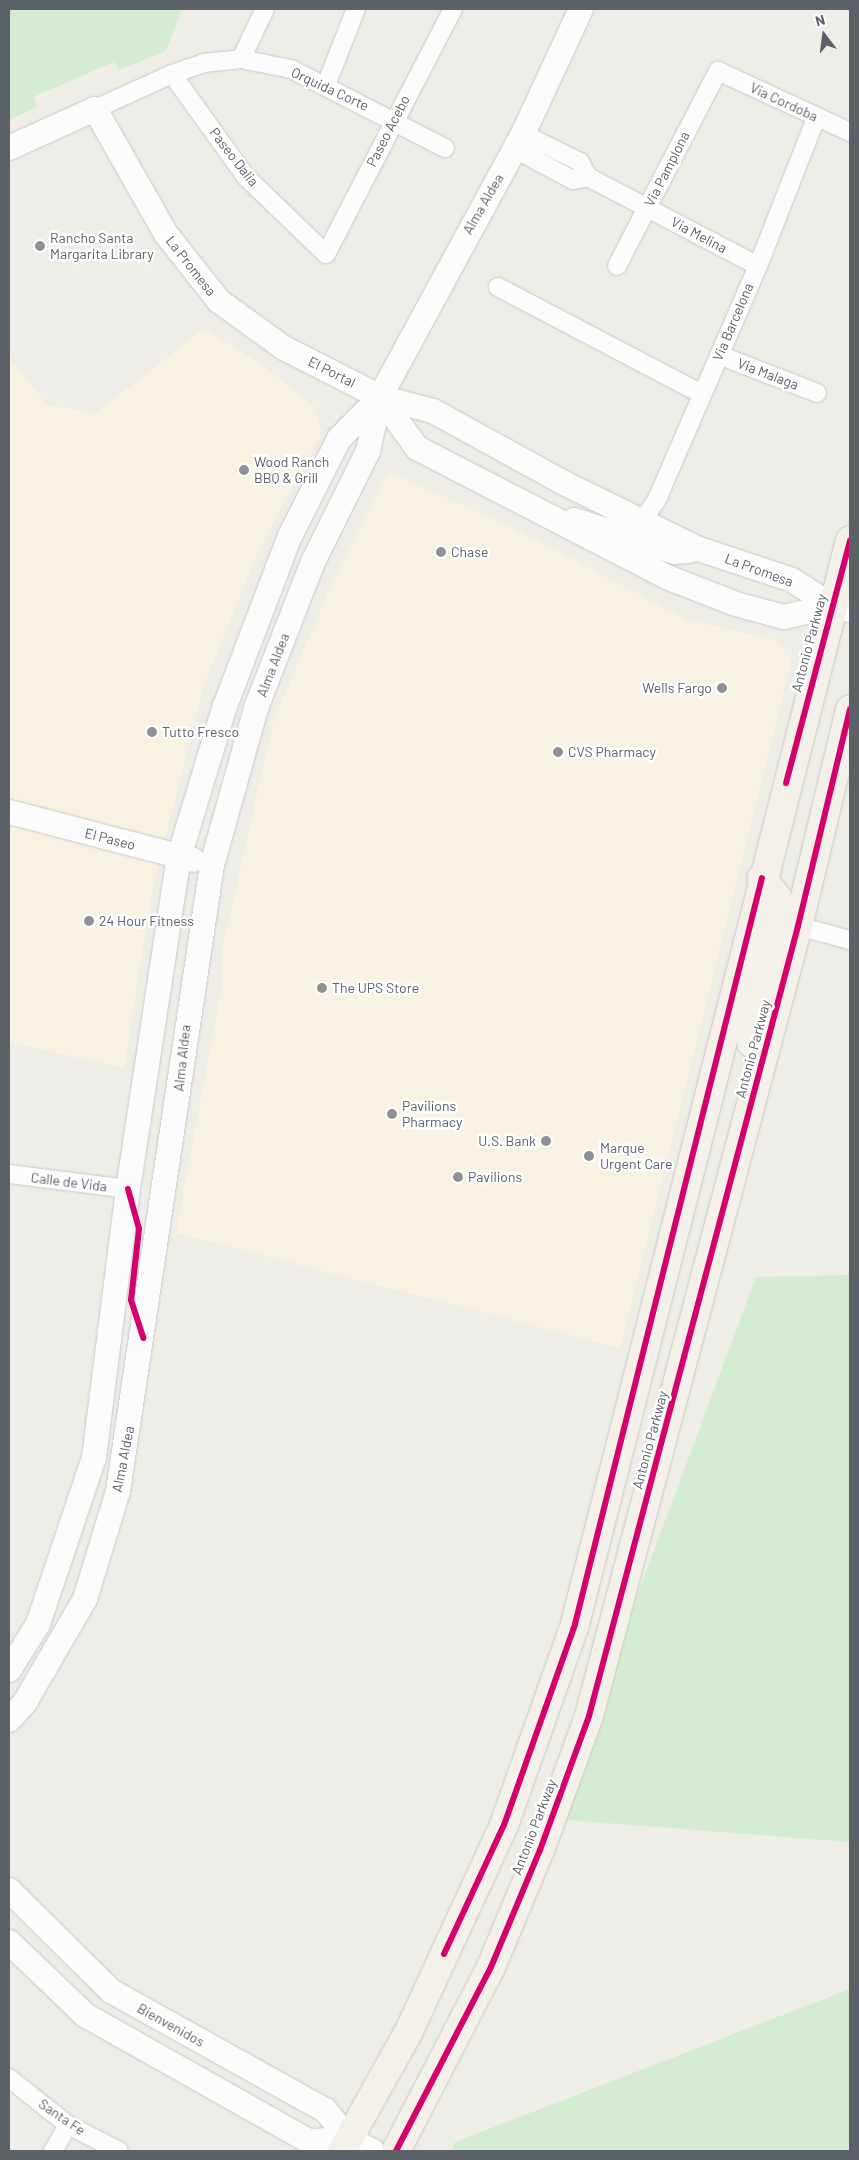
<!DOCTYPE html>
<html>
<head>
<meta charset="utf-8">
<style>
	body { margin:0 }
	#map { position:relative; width:859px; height:2160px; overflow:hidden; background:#eeede8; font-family:Barlow,sans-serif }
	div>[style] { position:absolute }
	.commercial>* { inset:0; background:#f7f2e1 }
	.green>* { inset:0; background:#d4ecd1 }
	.roads { filter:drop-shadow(0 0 1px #c9cac9) drop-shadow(0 0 1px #c9cac9) }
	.street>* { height:18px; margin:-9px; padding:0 9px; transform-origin:9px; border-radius:9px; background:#fcfcfc }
	.secondary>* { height:24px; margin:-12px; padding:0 12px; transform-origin:12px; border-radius:12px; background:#fcfcfc }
	.primary>* { height:28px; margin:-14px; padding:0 14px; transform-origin:14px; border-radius:14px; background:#f3f1e8 }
	.cycleway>* { height:6px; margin:-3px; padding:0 3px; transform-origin:3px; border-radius:3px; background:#d6006c }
	.dots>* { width:14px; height:14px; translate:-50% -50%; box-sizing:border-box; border:2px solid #fff; border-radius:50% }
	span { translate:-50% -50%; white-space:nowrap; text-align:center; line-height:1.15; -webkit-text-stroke:5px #fff; paint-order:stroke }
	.street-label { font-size:14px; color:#5c6167 }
	.poi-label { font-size:14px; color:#5c6167 }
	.left { translate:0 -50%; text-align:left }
	.right { translate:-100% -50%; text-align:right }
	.frame { position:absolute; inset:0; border:10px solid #5c6167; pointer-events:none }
	.north { position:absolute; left:799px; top:10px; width:50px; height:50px; -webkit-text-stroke:4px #fff; paint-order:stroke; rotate:345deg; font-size:14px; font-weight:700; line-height:20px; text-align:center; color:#5c6167 }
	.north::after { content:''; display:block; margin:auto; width:18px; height:22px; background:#5c6167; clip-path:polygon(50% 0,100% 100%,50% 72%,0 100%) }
</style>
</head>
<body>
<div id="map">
	<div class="commercial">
		<i style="clip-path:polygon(204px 328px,262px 365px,314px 406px,322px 433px,257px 554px,203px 687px,151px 896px,124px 1068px,9px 1042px,9px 357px,47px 405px,96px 413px)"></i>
		<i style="clip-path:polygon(389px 472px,507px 525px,688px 620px,776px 640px,791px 661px,620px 1348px,176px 1233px,222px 985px,221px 955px,273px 722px,326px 597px)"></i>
	</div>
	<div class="green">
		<i style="clip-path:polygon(9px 9px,182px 9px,166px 51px,119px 70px,114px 62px,33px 97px,37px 107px,9px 120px)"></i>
		<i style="clip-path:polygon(850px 1275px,850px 1842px,554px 1819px,756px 1277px)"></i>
		<i style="clip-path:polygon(850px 1989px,850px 2151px,451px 2151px,455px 2142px)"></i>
	</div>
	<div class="roads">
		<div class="street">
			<i style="left:241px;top:59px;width:55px;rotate:-64.4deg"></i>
			<i style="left:172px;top:74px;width:127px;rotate:54.3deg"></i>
			<i style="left:246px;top:177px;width:111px;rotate:43.9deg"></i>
			<i style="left:326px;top:254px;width:276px;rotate:-62.6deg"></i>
			<i style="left:326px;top:85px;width:82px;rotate:-68.5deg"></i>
			<i style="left:95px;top:109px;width:85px;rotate:-24.4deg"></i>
			<i style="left:172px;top:74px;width:34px;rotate:-19deg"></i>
			<i style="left:204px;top:63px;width:37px;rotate:-6deg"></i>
			<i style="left:241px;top:59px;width:51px;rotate:11.3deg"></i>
			<i style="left:291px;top:69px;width:173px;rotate:27.2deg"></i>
			<i style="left:523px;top:134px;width:64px;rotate:26.2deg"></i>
			<i style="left:580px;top:162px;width:17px;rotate:62deg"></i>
			<i style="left:588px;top:177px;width:192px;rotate:27.6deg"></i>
			<i style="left:515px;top:149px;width:66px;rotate:28.1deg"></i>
			<i style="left:573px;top:180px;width:15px;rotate:-11deg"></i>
			<i style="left:617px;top:266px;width:220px;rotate:-62.6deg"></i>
			<i style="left:718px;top:71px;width:145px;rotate:24.8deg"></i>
			<i style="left:498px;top:287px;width:230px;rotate:27.7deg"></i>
			<i style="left:719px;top:355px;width:105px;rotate:21.2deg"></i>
			<i style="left:642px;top:522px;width:30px;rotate:-57deg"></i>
			<i style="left:658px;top:497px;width:252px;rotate:-66.6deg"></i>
			<i style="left:758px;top:266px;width:159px;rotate:-68.6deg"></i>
			<i style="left:798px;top:926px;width:54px;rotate:15.1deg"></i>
			<i style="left:9px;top:1174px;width:120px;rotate:7.2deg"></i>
			<i style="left:9px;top:2078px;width:75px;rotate:38.5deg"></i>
			<i style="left:68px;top:2125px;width:57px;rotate:27deg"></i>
			<i style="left:53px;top:2151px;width:30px;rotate:-60deg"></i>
		</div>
		<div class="secondary">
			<i style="left:9px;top:148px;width:94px;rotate:-24.4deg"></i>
			<i style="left:95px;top:109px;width:144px;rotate:60.4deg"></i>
			<i style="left:166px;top:234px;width:85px;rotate:51.7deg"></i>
			<i style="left:219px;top:301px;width:80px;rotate:35.9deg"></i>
			<i style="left:284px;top:348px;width:108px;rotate:27deg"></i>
			<i style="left:380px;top:397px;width:55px;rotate:14.8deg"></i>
			<i style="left:433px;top:411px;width:149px;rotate:28.8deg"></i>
			<i style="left:564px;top:483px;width:150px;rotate:26.1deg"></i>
			<i style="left:699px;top:549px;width:98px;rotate:18.4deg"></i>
			<i style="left:792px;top:580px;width:48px;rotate:33deg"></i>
			<i style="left:832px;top:606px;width:18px;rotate:13deg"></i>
			<i style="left:380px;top:397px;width:63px;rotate:54deg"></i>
			<i style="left:417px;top:448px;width:284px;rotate:27.3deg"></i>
			<i style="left:669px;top:578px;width:72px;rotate:21.2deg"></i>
			<i style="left:736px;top:604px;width:50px;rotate:15.2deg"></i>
			<i style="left:784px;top:617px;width:49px;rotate:-12.9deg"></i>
			<i style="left:574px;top:520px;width:105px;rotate:17.7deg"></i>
			<i style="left:674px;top:552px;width:15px;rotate:-4deg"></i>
			<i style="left:9px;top:812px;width:190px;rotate:14.6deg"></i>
			<i style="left:9px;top:1670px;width:54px;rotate:-57.8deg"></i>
			<i style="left:38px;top:1624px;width:175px;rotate:-71.4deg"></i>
			<i style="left:94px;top:1458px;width:271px;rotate:-82.8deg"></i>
			<i style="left:128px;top:1189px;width:336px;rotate:-81.3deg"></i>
			<i style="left:179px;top:857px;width:158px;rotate:-73.1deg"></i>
			<i style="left:225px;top:706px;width:182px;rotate:-69.1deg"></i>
			<i style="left:290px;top:536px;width:109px;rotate:-63.2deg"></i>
			<i style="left:339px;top:439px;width:59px;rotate:-45.7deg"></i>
			<i style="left:9px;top:1720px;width:24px;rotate:-48deg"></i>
			<i style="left:25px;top:1702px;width:119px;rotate:-59.8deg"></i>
			<i style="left:85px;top:1599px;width:113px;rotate:-73deg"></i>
			<i style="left:118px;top:1491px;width:633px;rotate:-81.46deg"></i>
			<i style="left:212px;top:865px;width:163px;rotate:-74.3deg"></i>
			<i style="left:256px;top:708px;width:157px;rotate:-68.7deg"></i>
			<i style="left:313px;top:562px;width:124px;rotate:-63.6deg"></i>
			<i style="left:368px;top:451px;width:55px;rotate:-77.5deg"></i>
			<i style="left:380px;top:397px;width:299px;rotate:-61.5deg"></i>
			<i style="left:523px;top:134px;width:138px;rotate:-65.1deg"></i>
			<i style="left:9px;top:1890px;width:144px;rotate:44.7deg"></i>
			<i style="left:111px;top:1991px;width:245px;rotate:29.1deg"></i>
			<i style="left:325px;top:2110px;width:38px;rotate:50deg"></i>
			<i style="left:349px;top:2139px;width:27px;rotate:27deg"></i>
			<i style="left:9px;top:1942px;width:105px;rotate:43.8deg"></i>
			<i style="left:85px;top:2015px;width:257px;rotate:29.4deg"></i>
			<i style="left:309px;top:2141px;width:40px;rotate:-2.9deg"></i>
		</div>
		<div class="primary">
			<i style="left:751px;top:1043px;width:147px;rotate:-79.5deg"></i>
			<i style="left:778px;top:898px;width:26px;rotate:-129deg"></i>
			<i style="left:342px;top:2151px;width:135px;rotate:-60.8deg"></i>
			<i style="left:408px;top:2033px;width:229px;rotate:-65.2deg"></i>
			<i style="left:504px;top:1825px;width:213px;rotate:-70.5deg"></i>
			<i style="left:575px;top:1624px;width:1118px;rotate:-75.76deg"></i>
			<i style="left:396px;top:2151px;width:207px;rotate:-62.7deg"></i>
			<i style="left:491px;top:1967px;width:127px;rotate:-67.3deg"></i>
			<i style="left:540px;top:1850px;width:143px;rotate:-69.9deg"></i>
			<i style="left:589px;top:1716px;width:817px;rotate:-75.18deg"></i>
			<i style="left:798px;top:926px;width:223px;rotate:-76.5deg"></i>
		</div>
	</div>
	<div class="cycleway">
		<i style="left:786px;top:783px;width:251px;rotate:-75.2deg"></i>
		<i style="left:128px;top:1189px;width:41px;rotate:74.6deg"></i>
		<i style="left:139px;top:1229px;width:71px;rotate:96.4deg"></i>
		<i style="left:131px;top:1300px;width:40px;rotate:72deg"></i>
		<i style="left:444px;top:1954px;width:142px;rotate:-65.1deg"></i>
		<i style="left:504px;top:1825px;width:213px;rotate:-70.5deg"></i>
		<i style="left:575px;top:1624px;width:769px;rotate:-75.93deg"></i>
		<i style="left:396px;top:2151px;width:207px;rotate:-62.7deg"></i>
		<i style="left:491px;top:1967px;width:127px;rotate:-67.3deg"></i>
		<i style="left:540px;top:1850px;width:143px;rotate:-69.9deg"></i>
		<i style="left:589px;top:1716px;width:817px;rotate:-75.18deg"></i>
		<i style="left:798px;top:926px;width:223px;rotate:-76.5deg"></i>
	</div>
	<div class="dots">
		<i style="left:40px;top:246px;background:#8f9294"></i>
		<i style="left:244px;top:470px;background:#8f9294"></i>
		<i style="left:441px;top:552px;background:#8f9294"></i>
		<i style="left:722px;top:688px;background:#8f9294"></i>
		<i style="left:152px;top:732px;background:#8f9294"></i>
		<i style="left:558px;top:752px;background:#8f9294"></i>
		<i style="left:89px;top:921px;background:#8f9294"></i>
		<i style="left:322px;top:988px;background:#8f9294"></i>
		<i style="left:392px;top:1114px;background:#8f9294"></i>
		<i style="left:546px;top:1141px;background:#8f9294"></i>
		<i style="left:589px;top:1156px;background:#8f9294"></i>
		<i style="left:458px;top:1177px;background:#8f9294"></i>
	</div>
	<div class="street-label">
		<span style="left:330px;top:89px;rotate:25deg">Orquida Corte</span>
		<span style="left:784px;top:102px;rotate:25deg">Via Cordoba</span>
		<span style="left:388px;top:131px;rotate:-63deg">Paseo Acebo</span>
		<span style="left:234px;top:157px;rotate:52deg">Paseo Dalia</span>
		<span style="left:667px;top:169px;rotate:-63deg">Via Pamplona</span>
		<span style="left:483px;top:204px;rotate:-60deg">Alma Aldea</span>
		<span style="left:699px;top:235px;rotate:28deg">Via Melina</span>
		<span style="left:191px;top:266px;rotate:52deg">La Promesa</span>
		<span style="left:733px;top:322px;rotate:-67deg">Via Barcelona</span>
		<span style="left:332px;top:372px;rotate:27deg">El Portal</span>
		<span style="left:768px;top:374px;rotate:21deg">Via Malaga</span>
		<span style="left:759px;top:570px;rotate:20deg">La Promesa</span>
		<span style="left:809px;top:643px;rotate:-75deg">Antonio Parkway</span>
		<span style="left:273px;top:665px;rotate:-69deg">Alma Aldea</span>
		<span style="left:110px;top:839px;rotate:14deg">El Paseo</span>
		<span style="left:753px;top:1049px;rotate:-75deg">Antonio Parkway</span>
		<span style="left:182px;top:1058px;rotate:-84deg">Alma Aldea</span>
		<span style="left:69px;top:1182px;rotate:7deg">Calle de Vida</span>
		<span style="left:650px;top:1440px;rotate:-75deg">Antonio Parkway</span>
		<span style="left:123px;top:1459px;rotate:-79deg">Alma Aldea</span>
		<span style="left:534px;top:1827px;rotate:-69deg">Antonio Parkway</span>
		<span style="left:171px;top:2025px;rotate:29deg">Bienvenidos</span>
		<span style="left:62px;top:2117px;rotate:34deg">Santa Fe</span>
	</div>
	<div class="poi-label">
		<span class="left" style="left:50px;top:246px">Rancho Santa<br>Margarita Library</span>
		<span class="left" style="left:254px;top:470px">Wood Ranch<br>BBQ &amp; Grill</span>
		<span class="left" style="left:451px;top:552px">Chase</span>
		<span class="right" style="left:712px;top:688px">Wells Fargo</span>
		<span class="left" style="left:162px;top:732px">Tutto Fresco</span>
		<span class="left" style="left:568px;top:752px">CVS Pharmacy</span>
		<span class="left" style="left:99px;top:921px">24 Hour Fitness</span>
		<span class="left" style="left:332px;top:988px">The UPS Store</span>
		<span class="left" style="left:402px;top:1114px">Pavilions<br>Pharmacy</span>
		<span class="right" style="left:536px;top:1141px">U.S. Bank</span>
		<span class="left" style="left:600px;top:1156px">Marque<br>Urgent Care</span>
		<span class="left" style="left:468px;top:1177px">Pavilions</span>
	</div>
	<div class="frame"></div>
	<div class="north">N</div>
</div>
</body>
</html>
